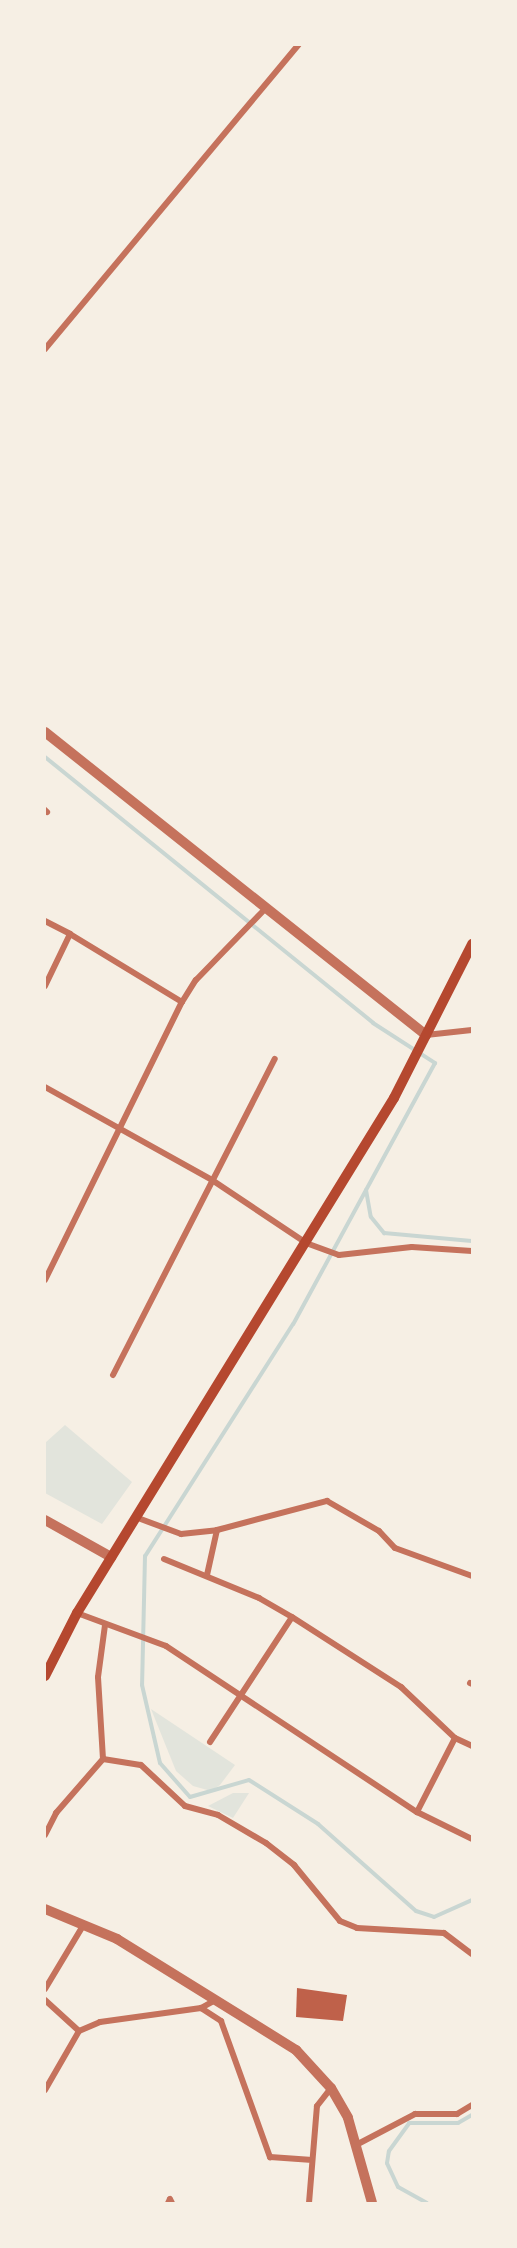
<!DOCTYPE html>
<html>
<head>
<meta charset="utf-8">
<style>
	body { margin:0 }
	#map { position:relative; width:517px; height:2248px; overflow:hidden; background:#f6efe4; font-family:Merriweather,serif }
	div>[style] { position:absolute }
	.green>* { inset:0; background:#e2e4dc }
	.stream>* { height:4px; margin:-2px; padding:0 2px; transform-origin:2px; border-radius:2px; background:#c9d6d2 }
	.building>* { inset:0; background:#bf614a }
	.minor>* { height:6px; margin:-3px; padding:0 3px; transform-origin:3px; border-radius:3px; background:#c5725c }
	.tertiary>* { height:10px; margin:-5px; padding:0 5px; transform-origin:5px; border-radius:5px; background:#c5725c }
	.secondary>* { height:10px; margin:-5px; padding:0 5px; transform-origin:5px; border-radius:5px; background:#b5482f }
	span { translate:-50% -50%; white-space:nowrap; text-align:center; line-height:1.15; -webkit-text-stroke:5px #f6efe4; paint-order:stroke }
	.frame { position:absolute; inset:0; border:46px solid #f6efe4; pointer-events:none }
</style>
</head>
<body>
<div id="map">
	<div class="green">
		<i style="clip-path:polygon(65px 1425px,132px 1482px,102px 1524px,45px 1493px,45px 1443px)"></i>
		<i style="clip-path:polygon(151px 1709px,235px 1765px,220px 1785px,211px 1791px,193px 1786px,176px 1771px)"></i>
		<i style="clip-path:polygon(233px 1793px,249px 1793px,233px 1818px,208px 1806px)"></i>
	</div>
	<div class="stream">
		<i style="left:45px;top:757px;width:422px;rotate:39deg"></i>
		<i style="left:373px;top:1023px;width:74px;rotate:32.8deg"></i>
		<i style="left:435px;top:1063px;width:297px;rotate:118.5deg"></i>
		<i style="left:293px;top:1324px;width:275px;rotate:122.5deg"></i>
		<i style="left:145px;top:1556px;width:129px;rotate:91.3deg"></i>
		<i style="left:142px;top:1685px;width:80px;rotate:77deg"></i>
		<i style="left:160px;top:1763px;width:45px;rotate:48.6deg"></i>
		<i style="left:190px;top:1797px;width:61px;rotate:-16.1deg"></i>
		<i style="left:249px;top:1780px;width:82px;rotate:32.5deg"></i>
		<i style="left:318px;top:1824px;width:131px;rotate:41.6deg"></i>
		<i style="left:416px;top:1911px;width:19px;rotate:18deg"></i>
		<i style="left:434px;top:1917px;width:42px;rotate:-24.1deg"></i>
		<i style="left:366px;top:1190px;width:27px;rotate:80deg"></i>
		<i style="left:371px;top:1217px;width:21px;rotate:51deg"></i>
		<i style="left:384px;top:1233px;width:88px;rotate:5.2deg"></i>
		<i style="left:427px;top:2203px;width:33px;rotate:-151deg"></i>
		<i style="left:398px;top:2187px;width:26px;rotate:-115deg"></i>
		<i style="left:387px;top:2163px;width:12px;rotate:-81deg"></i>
		<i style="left:389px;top:2151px;width:34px;rotate:-54deg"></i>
		<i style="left:409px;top:2123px;width:49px"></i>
		<i style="left:458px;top:2123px;width:16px;rotate:-30deg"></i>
	</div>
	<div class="building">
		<i style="clip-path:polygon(297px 1988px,347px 1995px,343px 2021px,296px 2017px)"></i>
	</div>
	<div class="minor">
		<i style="left:45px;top:349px;width:396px;rotate:-50.2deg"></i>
		<i style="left:45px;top:810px;width:3px;rotate:45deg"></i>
		<i style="left:45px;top:921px;width:28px;rotate:27deg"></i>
		<i style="left:70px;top:934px;width:58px;rotate:115.7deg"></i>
		<i style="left:70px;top:934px;width:131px;rotate:31.3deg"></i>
		<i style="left:426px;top:1035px;width:46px;rotate:-6.2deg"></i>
		<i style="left:45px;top:1087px;width:191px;rotate:29.1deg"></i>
		<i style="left:212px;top:1180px;width:113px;rotate:33.8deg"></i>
		<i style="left:306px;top:1243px;width:35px;rotate:20deg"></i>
		<i style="left:339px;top:1255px;width:73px;rotate:-6.3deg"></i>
		<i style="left:412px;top:1247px;width:60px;rotate:3.8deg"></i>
		<i style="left:45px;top:1280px;width:310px;rotate:-63.8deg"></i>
		<i style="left:182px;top:1002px;width:26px;rotate:-58deg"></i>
		<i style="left:196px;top:980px;width:98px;rotate:-45.8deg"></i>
		<i style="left:113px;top:1375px;width:355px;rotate:-62.9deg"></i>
		<i style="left:138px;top:1518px;width:46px;rotate:20.4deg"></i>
		<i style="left:181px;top:1534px;width:36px;rotate:-6deg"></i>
		<i style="left:217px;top:1530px;width:114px;rotate:-14.8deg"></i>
		<i style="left:327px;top:1501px;width:60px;rotate:30deg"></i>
		<i style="left:379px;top:1531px;width:23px;rotate:47deg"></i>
		<i style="left:395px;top:1548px;width:82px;rotate:20deg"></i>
		<i style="left:164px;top:1559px;width:103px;rotate:22.3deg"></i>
		<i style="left:259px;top:1598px;width:38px;rotate:30deg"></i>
		<i style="left:292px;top:1617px;width:130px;rotate:32.7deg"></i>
		<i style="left:401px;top:1687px;width:74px;rotate:43.4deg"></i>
		<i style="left:455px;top:1738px;width:19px;rotate:25deg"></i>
		<i style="left:207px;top:1575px;width:46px;rotate:-77.5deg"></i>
		<i style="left:77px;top:1613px;width:95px;rotate:20.3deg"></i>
		<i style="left:166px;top:1646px;width:301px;rotate:33.5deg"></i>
		<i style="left:417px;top:1812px;width:61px;rotate:26.1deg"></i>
		<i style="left:470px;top:1683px;width:2px;rotate:27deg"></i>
		<i style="left:210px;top:1742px;width:149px;rotate:-56.7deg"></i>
		<i style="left:103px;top:1759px;width:38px;rotate:9deg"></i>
		<i style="left:141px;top:1765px;width:60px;rotate:43deg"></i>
		<i style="left:185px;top:1806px;width:34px;rotate:15deg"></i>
		<i style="left:218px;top:1815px;width:56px;rotate:30.3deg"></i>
		<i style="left:266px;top:1843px;width:36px;rotate:38deg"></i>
		<i style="left:294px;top:1865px;width:72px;rotate:50.6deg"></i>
		<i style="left:340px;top:1921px;width:18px;rotate:22deg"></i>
		<i style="left:357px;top:1928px;width:87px;rotate:3.3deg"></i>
		<i style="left:444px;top:1933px;width:35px;rotate:37deg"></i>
		<i style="left:417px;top:1812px;width:83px;rotate:-62.8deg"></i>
		<i style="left:45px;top:1835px;width:25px;rotate:-63deg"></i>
		<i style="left:56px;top:1813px;width:72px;rotate:-49deg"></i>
		<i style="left:103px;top:1759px;width:82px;rotate:-93.5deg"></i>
		<i style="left:98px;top:1677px;width:52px;rotate:-82.3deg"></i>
		<i style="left:45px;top:1989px;width:76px;rotate:-59deg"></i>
		<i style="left:45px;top:2000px;width:46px;rotate:42.4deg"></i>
		<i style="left:201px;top:2008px;width:24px;rotate:33deg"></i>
		<i style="left:221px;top:2021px;width:145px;rotate:70.2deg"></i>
		<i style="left:270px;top:2157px;width:39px;rotate:4deg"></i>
		<i style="left:45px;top:2090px;width:68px;rotate:-60deg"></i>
		<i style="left:79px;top:2031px;width:23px;rotate:-23deg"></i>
		<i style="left:100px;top:2022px;width:102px;rotate:-7.9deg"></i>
		<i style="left:201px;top:2008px;width:18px;rotate:-29deg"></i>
		<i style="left:356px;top:2145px;width:67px;rotate:-27.7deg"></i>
		<i style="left:415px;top:2114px;width:42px"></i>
		<i style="left:457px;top:2114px;width:17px;rotate:-31deg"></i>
		<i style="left:168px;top:2203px;width:4px;rotate:-63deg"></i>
		<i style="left:170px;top:2199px;width:4px;rotate:63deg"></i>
		<i style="left:309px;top:2203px;width:97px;rotate:-85.3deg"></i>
		<i style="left:317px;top:2106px;width:23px;rotate:-52deg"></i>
	</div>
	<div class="tertiary">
		<i style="left:45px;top:732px;width:487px;rotate:38.5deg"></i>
		<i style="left:45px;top:1520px;width:76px;rotate:29.3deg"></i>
		<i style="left:45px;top:1909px;width:78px;rotate:22.6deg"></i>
		<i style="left:117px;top:1939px;width:211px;rotate:31.8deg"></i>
		<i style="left:296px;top:2050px;width:52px;rotate:47.4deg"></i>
		<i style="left:331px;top:2088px;width:34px;rotate:60deg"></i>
		<i style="left:348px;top:2118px;width:88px;rotate:74.2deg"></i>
	</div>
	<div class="secondary">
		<i style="left:45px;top:1676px;width:71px;rotate:-63.1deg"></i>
		<i style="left:77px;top:1613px;width:605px;rotate:-58.39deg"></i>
		<i style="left:394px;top:1098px;width:173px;rotate:-63.1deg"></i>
	</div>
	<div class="frame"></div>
</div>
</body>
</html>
